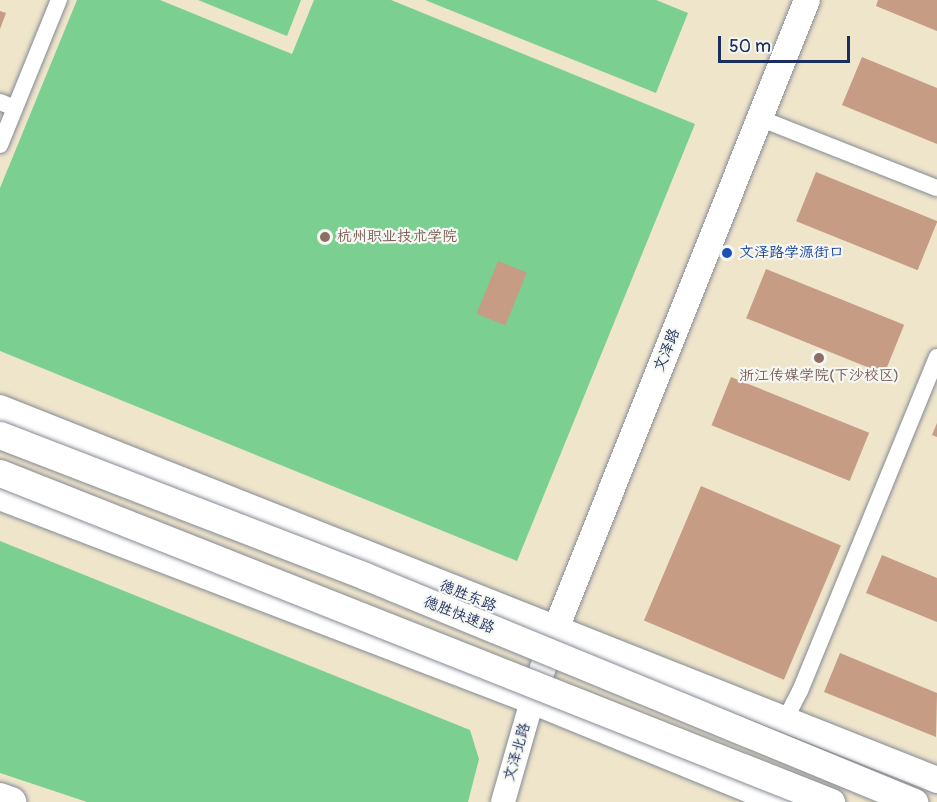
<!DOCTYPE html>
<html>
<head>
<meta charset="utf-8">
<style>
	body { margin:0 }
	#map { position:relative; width:937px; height:802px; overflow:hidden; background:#efe5cb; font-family:Pangolin,"LXGW WenKai TC",sans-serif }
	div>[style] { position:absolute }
	.green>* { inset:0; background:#7bcf91 }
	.building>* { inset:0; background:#c69c84; transform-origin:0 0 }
	.roads { filter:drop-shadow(0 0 2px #858a94) drop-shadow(0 0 2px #858a94) }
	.minor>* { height:16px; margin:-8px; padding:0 8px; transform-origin:8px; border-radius:8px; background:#fff }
	.secondary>* { height:24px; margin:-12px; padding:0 12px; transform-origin:12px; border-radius:12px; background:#fff }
	.primary>* { height:26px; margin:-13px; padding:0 13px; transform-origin:13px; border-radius:13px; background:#fff }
	.motorway>* { height:30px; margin:-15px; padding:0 15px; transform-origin:15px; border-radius:15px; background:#fff }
	.bridges { filter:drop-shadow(0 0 2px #858a94) drop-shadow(0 0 2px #858a94) }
	.trunk-bridge>* { height:27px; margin:-13.5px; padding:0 13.5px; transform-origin:13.5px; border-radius:13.5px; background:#fff }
	.dots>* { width:16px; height:16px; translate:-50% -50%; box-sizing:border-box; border:3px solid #f6f6f2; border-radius:50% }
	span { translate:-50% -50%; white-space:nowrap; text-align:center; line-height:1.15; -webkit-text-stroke:4.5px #f6f6f2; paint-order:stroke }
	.education-label { font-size:15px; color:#785e54 }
	.left { translate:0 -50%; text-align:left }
	.transit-label { font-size:15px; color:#164399 }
	.street-label { font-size:15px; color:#1b2f5e }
	.scale { position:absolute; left:718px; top:36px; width:132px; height:27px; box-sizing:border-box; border:3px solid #1b2f5e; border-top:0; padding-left:8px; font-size:18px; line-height:21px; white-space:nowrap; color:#1b2f5e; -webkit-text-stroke:4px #f6f6f2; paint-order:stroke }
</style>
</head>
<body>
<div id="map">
	<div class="green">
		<i style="clip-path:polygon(77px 0,160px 0,292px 54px,314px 0,391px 0,695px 124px,517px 561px,0 351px,0 188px)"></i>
		<i style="clip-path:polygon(198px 0,301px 0,287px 36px)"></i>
		<i style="clip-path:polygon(425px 0,656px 0,688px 13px,656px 93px)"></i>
		<i style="clip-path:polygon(0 541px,470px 730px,479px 759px,468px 802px,87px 802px,0 773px)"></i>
	</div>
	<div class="building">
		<i style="clip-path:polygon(878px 0,937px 0,937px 31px,876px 6px)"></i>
		<i style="clip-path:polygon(0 11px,6px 13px,0 29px)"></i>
		<i style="clip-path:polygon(862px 57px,937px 88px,937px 144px,842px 105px)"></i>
		<i style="left:816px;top:172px;width:131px;height:53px;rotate:22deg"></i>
		<i style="left:498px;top:261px;width:31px;height:57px;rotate:22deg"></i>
		<i style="left:766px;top:269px;width:149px;height:53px;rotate:22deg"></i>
		<i style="left:731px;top:377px;width:149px;height:52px;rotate:22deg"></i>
		<i style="clip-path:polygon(937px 423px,937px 437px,932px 435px)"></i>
		<i style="left:701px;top:486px;width:152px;height:146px;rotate:23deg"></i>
		<i style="clip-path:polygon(882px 555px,937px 578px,937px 622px,866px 593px)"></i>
		<i style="clip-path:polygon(840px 653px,937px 693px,936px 737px,824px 692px)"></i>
	</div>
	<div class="roads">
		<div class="minor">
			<i style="left:0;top:102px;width:16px;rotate:22deg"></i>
			<i style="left:759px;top:118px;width:191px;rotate:21.5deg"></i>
			<i style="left:0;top:145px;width:157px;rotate:-67.9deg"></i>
			<i style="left:785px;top:720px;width:33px;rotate:-63deg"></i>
			<i style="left:800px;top:691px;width:361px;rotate:-67.7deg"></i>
		</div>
		<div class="secondary">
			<i style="left:503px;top:802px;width:105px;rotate:-74deg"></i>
		</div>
		<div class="primary">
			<i style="left:0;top:408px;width:1008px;rotate:21.65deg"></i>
			<i style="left:0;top:497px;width:570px;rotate:20.98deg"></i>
			<i style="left:532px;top:701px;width:268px;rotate:22.2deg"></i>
			<i style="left:532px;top:701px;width:74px;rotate:-71.8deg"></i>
			<i style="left:555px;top:631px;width:679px;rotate:-68.23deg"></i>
		</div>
		<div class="motorway">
			<i style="left:0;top:798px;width:12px;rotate:20deg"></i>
		</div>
	</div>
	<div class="bridges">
		<div class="trunk-bridge">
			<i style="left:0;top:435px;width:391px;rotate:21.1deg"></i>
			<i style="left:365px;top:576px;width:594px;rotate:22.37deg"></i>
			<i style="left:0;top:473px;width:894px;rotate:21.6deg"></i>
		</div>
	</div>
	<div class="dots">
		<i style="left:325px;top:237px;background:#8d6e63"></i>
		<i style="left:727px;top:253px;background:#1a4fb4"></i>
		<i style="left:819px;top:358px;background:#8d6e63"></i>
	</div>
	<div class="education-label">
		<span class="left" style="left:337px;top:237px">杭州职业技术学院</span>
		<span style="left:819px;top:376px">浙江传媒学院(下沙校区)</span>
	</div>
	<div class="transit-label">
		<span class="left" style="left:739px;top:253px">文泽路学源街口</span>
	</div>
	<div class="street-label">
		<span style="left:667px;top:350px;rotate:-68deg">文泽路</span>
		<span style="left:468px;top:596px;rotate:22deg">德胜东路</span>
		<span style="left:459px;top:615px;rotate:22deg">德胜快速路</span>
		<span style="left:517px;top:752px;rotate:-74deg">文泽北路</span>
	</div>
	<div class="scale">50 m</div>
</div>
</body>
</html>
